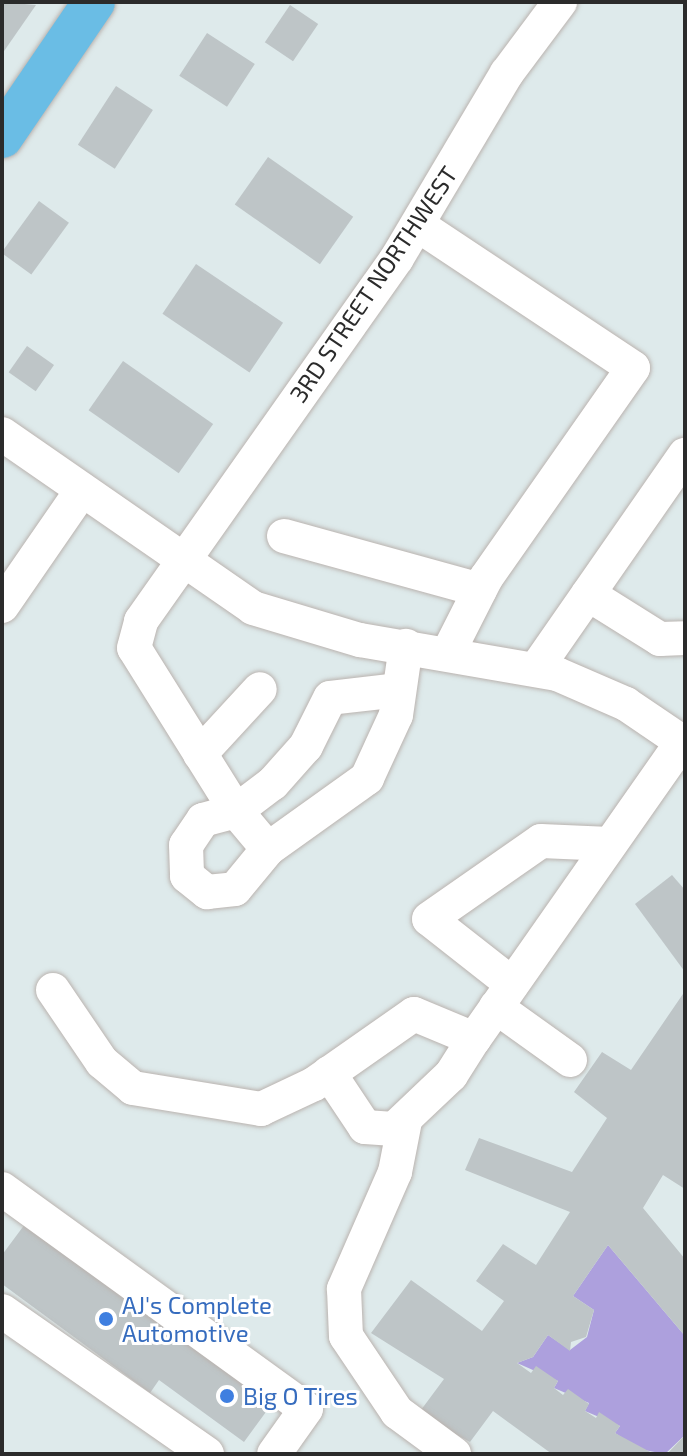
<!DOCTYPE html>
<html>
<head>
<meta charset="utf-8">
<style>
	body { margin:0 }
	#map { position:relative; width:687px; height:1456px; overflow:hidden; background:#deeaeb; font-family:"Exo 2",sans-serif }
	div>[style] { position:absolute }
	.green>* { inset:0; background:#ada0dd }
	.building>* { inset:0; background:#bec5c7; transform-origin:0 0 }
	.roads { filter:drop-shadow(0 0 2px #bab3af) drop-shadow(0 0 2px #bab3af) }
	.minor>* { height:34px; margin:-17px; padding:0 17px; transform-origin:17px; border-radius:17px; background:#fff }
	.major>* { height:42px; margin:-21px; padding:0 21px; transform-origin:21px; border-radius:21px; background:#6abde5 }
	.dots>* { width:22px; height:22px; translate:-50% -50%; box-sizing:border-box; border:4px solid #fff; border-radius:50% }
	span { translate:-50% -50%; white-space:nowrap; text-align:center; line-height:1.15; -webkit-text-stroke:6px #fff; paint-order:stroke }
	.street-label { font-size:24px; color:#2b2b2b }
	.shop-label { font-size:24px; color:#366cbe }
	.left { translate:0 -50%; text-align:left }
	.frame { position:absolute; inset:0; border:4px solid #2b2b2b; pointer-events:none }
</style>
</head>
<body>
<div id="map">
	<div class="green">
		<i style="clip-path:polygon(608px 1245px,685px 1336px,685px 1435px,665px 1454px,639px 1449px,615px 1433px,620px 1426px,585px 1411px,589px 1403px,554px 1388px,558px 1381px,517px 1363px,533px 1357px,548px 1335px,570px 1350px,587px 1337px,594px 1310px,573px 1296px)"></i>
	</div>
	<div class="building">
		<i style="clip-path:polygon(2px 2px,36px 5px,2px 54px)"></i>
		<i style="left:290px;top:5px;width:34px;height:45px;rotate:34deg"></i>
		<i style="left:207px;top:33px;width:57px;height:51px;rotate:33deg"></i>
		<i style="left:116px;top:86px;width:44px;height:70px;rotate:33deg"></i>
		<i style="left:268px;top:157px;width:104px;height:58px;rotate:35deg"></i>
		<i style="left:39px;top:201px;width:37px;height:64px;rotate:36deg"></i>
		<i style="left:196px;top:264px;width:105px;height:60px;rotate:34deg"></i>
		<i style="left:27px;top:346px;width:33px;height:32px;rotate:35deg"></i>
		<i style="left:123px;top:361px;width:110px;height:60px;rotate:35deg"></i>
		<i style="clip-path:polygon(672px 875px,685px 890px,685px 972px,635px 904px)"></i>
		<i style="clip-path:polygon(685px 991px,685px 1189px,663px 1175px,643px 1208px,685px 1259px,685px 1336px,608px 1245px,573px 1296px,594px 1310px,586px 1337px,571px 1342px,570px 1351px,548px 1335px,533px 1357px,517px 1363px,531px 1373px,536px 1366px,558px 1381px,554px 1388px,563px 1395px,568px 1389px,589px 1404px,585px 1411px,596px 1418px,599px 1412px,620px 1426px,615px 1433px,654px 1454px,552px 1454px,493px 1411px,470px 1442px,418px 1414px,444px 1379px,371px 1333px,411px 1280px,482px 1331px,504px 1301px,476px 1281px,503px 1244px,536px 1265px,570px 1212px,465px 1170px,479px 1138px,572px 1172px,607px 1118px,574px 1092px,602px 1052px,631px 1070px)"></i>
		<i style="clip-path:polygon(28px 1220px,274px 1401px,244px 1442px,159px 1380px,150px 1393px,2px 1284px,2px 1255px)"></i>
		<i style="clip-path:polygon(685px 1428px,685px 1454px,667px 1454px,685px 1435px)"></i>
	</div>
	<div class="roads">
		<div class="minor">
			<i style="left:418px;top:225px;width:258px;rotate:33.6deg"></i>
			<i style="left:633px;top:368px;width:256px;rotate:125deg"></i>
			<i style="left:486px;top:578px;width:82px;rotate:116.9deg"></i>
			<i style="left:2px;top:434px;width:305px;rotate:34.7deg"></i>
			<i style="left:253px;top:608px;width:112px;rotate:16.7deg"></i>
			<i style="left:360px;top:640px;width:200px;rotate:9.8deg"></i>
			<i style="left:557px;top:674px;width:75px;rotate:23.5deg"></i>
			<i style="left:626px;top:704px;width:71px;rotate:34.1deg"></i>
			<i style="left:284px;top:536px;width:203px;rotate:15.4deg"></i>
			<i style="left:588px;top:594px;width:85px;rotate:32deg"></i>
			<i style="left:660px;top:639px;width:25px;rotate:-2deg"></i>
			<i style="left:2px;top:606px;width:141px;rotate:-55.4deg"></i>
			<i style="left:536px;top:669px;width:261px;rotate:-55.2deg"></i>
			<i style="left:399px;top:690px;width:69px;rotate:173.4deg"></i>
			<i style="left:330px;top:698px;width:54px;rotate:116.6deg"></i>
			<i style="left:306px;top:746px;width:50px;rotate:131.7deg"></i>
			<i style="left:273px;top:783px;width:46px;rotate:142.9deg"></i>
			<i style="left:236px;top:811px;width:34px;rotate:165deg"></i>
			<i style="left:203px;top:820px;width:30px;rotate:124deg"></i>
			<i style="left:186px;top:845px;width:31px;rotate:88deg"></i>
			<i style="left:187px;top:876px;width:26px;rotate:39deg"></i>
			<i style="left:207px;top:892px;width:28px;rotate:-6deg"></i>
			<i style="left:235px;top:889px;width:52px;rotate:-50.5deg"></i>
			<i style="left:268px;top:849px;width:122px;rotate:-35.6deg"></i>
			<i style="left:367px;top:778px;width:69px;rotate:-65.3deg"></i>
			<i style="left:396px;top:715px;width:70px;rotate:-81.8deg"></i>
			<i style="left:200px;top:754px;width:88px;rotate:-47.3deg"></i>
			<i style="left:268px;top:849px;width:50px;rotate:-130.1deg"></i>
			<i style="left:236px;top:811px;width:192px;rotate:-122deg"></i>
			<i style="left:134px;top:648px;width:28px;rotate:-75deg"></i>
			<i style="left:141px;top:621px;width:444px;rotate:-54.8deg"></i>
			<i style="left:397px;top:258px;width:215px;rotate:-59.3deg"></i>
			<i style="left:507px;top:73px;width:89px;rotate:-53.3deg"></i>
			<i style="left:512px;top:984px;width:105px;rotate:-141.9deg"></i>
			<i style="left:429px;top:919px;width:136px;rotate:-34.9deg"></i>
			<i style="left:541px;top:841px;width:69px;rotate:2.5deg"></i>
			<i style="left:53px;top:990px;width:87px;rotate:55.8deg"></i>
			<i style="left:102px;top:1062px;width:40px;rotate:40deg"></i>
			<i style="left:133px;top:1088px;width:130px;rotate:9.3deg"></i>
			<i style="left:261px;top:1109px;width:59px;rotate:-25.3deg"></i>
			<i style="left:314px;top:1084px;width:122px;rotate:-35deg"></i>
			<i style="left:414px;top:1014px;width:65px;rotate:22.6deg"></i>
			<i style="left:474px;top:1039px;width:363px;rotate:-55deg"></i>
			<i style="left:496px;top:1007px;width:91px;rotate:35.6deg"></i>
			<i style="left:329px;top:1073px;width:65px;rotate:56.3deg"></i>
			<i style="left:365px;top:1127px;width:29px;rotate:4deg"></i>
			<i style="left:394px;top:1129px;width:79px;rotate:-43.5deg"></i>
			<i style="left:451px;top:1075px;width:45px;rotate:-57.7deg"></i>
			<i style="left:405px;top:1121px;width:52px;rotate:101.1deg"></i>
			<i style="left:395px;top:1172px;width:128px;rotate:113.6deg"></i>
			<i style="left:344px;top:1289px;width:47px;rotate:87.6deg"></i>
			<i style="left:346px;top:1336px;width:92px;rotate:56.1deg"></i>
			<i style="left:397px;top:1412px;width:71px;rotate:36.4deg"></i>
			<i style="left:2px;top:1189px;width:375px;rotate:35.9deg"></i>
			<i style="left:306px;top:1409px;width:55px;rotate:125.4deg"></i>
			<i style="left:2px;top:1311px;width:250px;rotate:34.9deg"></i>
		</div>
		<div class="major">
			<i style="left:2px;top:137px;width:163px;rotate:-55.7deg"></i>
		</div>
	</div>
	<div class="dots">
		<i style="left:106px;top:1319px;background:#3f7fe0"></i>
		<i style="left:227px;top:1396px;background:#3f7fe0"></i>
	</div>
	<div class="street-label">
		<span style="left:373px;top:284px;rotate:-56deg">3RD STREET NORTHWEST</span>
	</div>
	<div class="shop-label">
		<span class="left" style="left:122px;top:1319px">AJ's Complete<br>Automotive</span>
		<span class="left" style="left:243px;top:1396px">Big O Tires</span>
	</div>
	<div class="frame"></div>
</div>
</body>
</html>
